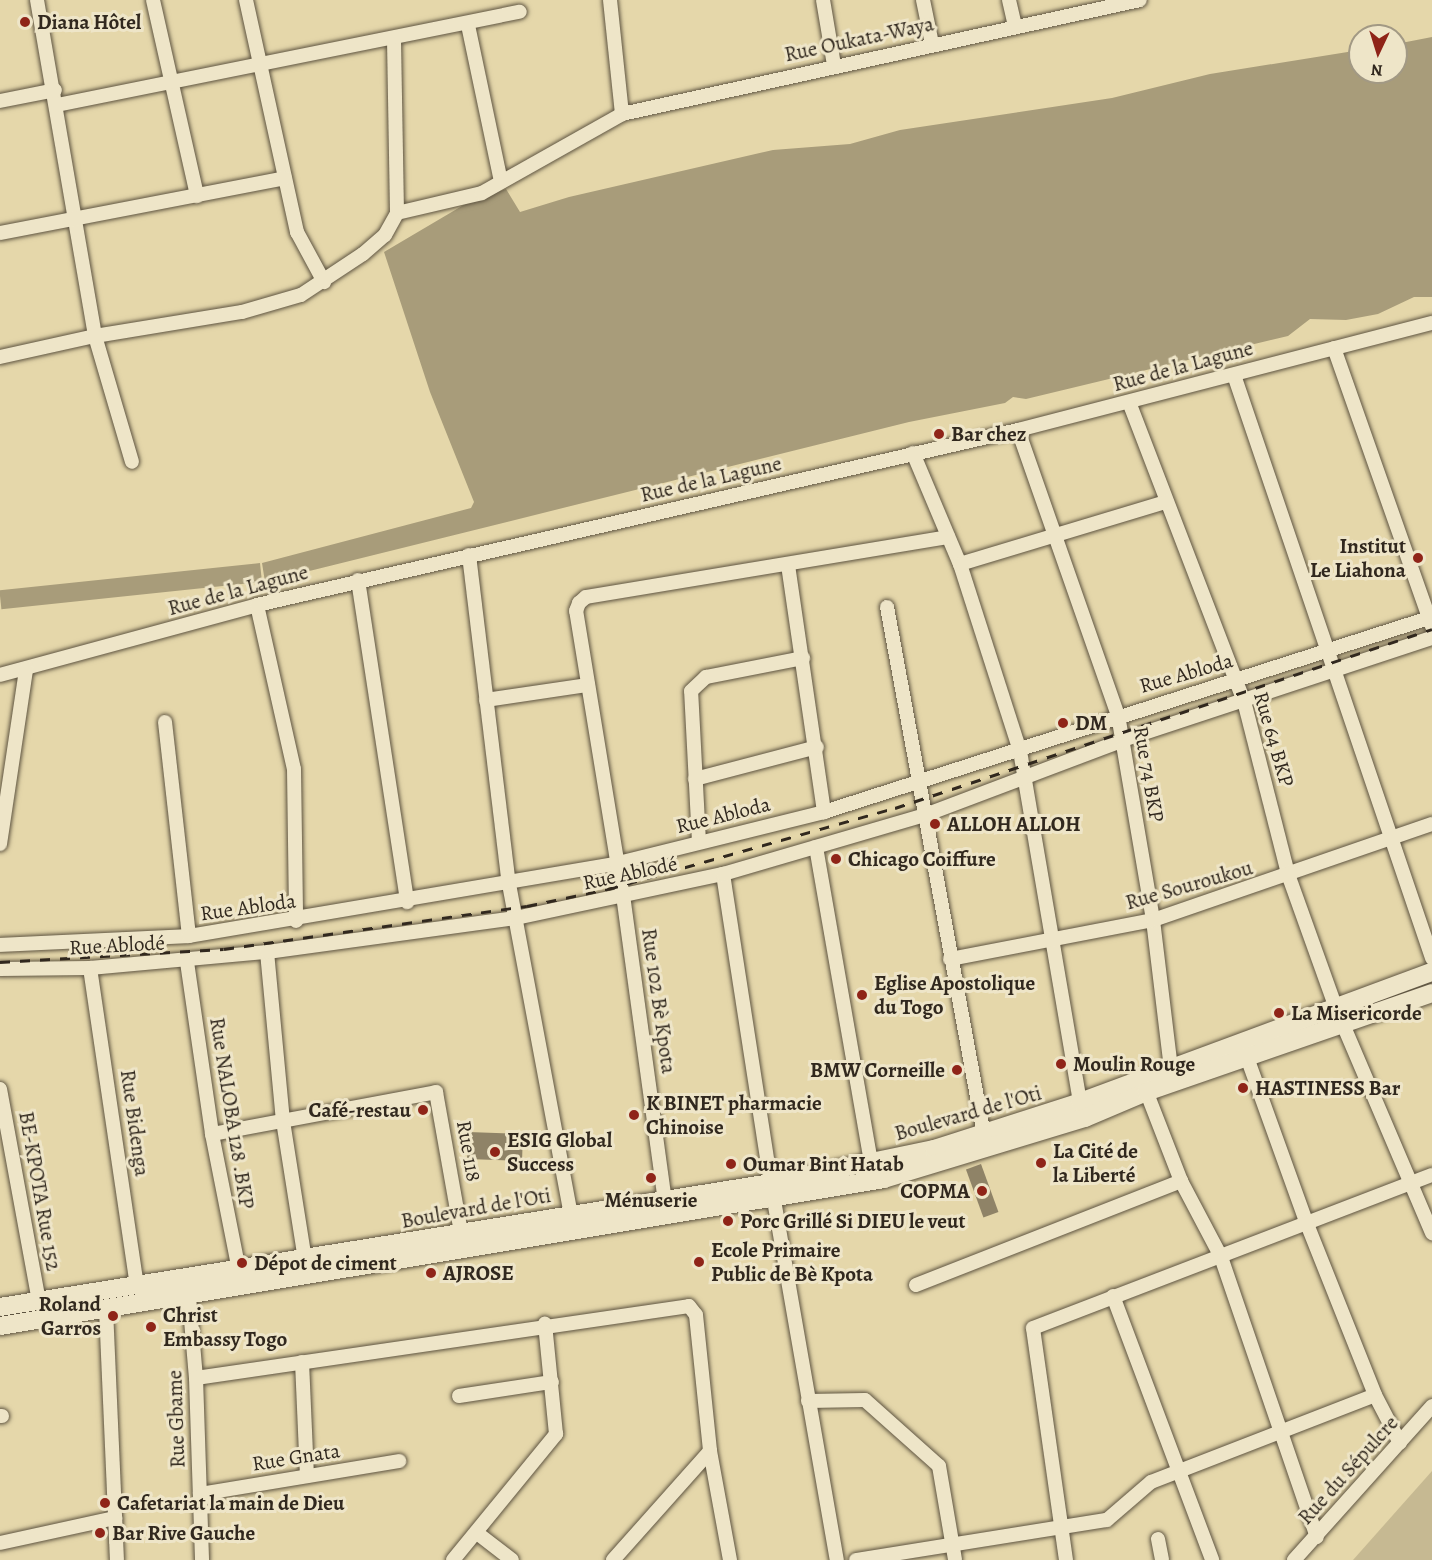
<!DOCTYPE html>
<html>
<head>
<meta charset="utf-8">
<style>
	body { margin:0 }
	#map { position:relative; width:1432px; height:1560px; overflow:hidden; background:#e5d7aa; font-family:Alegreya,serif }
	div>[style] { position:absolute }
	.green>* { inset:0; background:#c6b992 }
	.water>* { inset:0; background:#a89c7a; transform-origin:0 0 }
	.building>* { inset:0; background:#8f8367; transform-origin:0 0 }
	.roads { filter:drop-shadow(0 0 2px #5e5441) drop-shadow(0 0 2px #5e5441) }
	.minor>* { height:14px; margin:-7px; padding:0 7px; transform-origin:7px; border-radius:7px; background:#eee5c8 }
	.secondary>* { height:18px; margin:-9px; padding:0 9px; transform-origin:9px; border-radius:9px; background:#eee5c8 }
	.rail>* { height:3px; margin-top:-1.5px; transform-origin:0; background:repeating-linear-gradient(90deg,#31281e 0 10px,transparent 0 20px) }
	.dots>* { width:16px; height:16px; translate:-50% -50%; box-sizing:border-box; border:3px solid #eee5c8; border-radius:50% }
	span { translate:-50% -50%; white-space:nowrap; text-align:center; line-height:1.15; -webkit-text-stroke:6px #eee5c8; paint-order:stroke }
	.poi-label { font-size:21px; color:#31281e; font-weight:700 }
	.left { translate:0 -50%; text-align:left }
	.right { translate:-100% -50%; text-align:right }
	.street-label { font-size:21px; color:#31281e }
	.north { position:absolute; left:1348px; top:24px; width:60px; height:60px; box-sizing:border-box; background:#eee5c8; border:2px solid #a29984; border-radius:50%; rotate:184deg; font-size:16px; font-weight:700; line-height:24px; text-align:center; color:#31281e }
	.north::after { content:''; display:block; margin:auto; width:21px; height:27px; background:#8f2418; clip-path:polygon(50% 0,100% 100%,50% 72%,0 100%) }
</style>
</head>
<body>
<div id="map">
	<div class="green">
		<i style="clip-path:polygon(1432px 1471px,1432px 1560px,1353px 1560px)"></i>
	</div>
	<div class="water">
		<i style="clip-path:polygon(1432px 37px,1432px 297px,1414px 297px,1378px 314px,1346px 320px,1310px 319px,1288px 336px,1026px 399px,1013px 397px,1005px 403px,909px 422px,265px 582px,262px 563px,471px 508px,474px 502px,430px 392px,384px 252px,467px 203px,506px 189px,520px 212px,569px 197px,773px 150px,850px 144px,900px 130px,1112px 98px,1210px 74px,1360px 50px,1360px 72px,1396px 72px,1396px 44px)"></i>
		<i style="left:260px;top:563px;width:19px;height:262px;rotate:84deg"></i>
	</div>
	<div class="building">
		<i style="left:468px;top:1132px;width:55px;height:27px;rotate:2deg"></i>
		<i style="left:981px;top:1164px;width:51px;height:16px;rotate:70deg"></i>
	</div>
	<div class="roads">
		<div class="minor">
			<i style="left:37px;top:0;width:341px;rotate:80.2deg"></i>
			<i style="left:95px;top:336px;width:131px;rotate:73.6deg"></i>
			<i style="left:153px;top:0;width:201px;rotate:77.3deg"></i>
			<i style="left:246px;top:0;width:238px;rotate:77.6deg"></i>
			<i style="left:297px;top:232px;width:57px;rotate:61.6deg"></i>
			<i style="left:610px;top:0;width:115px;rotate:84deg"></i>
			<i style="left:823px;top:0;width:66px;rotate:80.4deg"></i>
			<i style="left:923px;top:0;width:45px;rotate:78.4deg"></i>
			<i style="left:1009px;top:0;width:27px;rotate:77deg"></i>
			<i style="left:468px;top:25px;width:160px;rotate:78.1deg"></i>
			<i style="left:394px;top:40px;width:173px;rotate:89deg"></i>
			<i style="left:0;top:101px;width:56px;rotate:-11.3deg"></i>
			<i style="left:57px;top:105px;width:472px;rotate:-11.4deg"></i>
			<i style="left:0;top:233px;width:290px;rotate:-10.9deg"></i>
			<i style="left:1334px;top:348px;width:295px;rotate:70.6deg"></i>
			<i style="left:0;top:357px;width:97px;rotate:-12.5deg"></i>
			<i style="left:95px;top:336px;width:149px;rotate:-9.3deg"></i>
			<i style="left:242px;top:312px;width:61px;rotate:-16.1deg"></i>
			<i style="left:301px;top:295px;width:74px;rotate:-33.5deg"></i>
			<i style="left:363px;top:254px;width:29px;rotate:-41deg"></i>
			<i style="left:385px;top:235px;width:25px;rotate:-61deg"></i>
			<i style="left:397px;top:213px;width:87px;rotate:-13.2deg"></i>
			<i style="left:482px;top:193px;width:161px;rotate:-29.4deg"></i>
			<i style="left:622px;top:114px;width:530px;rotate:-12.41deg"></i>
			<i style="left:1234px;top:375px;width:616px;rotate:71.24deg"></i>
			<i style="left:1129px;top:402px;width:320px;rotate:69deg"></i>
			<i style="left:1244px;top:701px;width:182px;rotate:75.7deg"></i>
			<i style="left:1289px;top:877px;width:139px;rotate:70.3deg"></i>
			<i style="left:1336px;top:1008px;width:245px;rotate:66.9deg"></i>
			<i style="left:1018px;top:430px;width:302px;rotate:70.7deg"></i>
			<i style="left:1118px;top:715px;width:208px;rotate:80.3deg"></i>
			<i style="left:1153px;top:920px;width:149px;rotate:83.1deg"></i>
			<i style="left:913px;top:453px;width:121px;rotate:67.1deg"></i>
			<i style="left:960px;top:564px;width:196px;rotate:72.2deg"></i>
			<i style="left:1020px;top:751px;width:356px;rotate:80.3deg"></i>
			<i style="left:469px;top:555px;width:331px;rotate:83.1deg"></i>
			<i style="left:509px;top:884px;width:336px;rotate:79.4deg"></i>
			<i style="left:960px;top:564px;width:215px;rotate:-16.8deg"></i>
			<i style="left:788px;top:565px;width:250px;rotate:81.7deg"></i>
			<i style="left:358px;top:580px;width:326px;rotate:81.3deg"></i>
			<i style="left:257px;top:605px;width:168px;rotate:77.3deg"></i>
			<i style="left:294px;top:769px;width:152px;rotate:89.2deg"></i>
			<i style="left:887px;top:607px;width:537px;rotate:79.59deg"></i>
			<i style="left:0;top:675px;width:266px;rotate:-15.2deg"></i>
			<i style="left:257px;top:605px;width:781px;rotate:-12.95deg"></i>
			<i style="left:1018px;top:430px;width:428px;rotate:-14.5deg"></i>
			<i style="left:486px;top:700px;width:103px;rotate:-8.4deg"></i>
			<i style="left:165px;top:722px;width:215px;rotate:83.6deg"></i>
			<i style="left:695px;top:779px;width:126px;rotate:-14.7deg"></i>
			<i style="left:699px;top:842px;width:151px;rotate:-93deg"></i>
			<i style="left:691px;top:691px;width:21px;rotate:-43deg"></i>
			<i style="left:706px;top:677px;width:99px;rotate:-11.1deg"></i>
			<i style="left:0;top:844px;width:177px;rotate:-81.5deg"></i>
			<i style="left:816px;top:847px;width:321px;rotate:80.1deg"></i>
			<i style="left:723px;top:874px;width:313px;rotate:81.2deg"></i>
			<i style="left:771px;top:1183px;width:383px;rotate:80.1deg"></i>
			<i style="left:0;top:945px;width:189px;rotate:-2.7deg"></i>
			<i style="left:189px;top:936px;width:431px;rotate:-9.6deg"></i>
			<i style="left:614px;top:864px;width:216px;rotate:-13.9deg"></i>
			<i style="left:824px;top:812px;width:639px;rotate:-17.78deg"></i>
			<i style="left:267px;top:952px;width:170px;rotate:84.6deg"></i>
			<i style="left:283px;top:1121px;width:141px;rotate:81deg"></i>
			<i style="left:950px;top:959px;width:207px;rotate:-10.9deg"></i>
			<i style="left:1153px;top:920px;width:295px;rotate:-19deg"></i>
			<i style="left:187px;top:962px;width:174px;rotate:81.7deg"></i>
			<i style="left:212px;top:1134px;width:139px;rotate:78.8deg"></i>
			<i style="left:90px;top:968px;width:320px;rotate:81.6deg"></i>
			<i style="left:0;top:969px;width:90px;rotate:-0.6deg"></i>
			<i style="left:90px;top:968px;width:178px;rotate:-5.2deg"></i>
			<i style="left:267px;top:952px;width:251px;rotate:-7.8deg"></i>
			<i style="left:516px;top:918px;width:212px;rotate:-12deg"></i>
			<i style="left:723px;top:874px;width:210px;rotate:-16.3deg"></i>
			<i style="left:925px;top:815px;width:212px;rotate:-20.7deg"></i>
			<i style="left:1123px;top:740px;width:325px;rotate:-18.3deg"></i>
			<i style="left:1244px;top:1049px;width:186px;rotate:70.2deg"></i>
			<i style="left:1307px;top:1224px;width:184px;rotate:68.3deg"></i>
			<i style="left:1375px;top:1395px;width:54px;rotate:62.5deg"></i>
			<i style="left:1143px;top:1083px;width:105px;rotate:68.8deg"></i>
			<i style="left:1181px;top:1181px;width:86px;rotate:62.2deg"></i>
			<i style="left:1221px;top:1257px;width:296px;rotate:71.1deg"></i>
			<i style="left:0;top:1089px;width:216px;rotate:79.6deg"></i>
			<i style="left:212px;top:1134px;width:228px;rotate:-10.6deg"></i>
			<i style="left:436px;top:1092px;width:153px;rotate:79.9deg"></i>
			<i style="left:666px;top:1209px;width:315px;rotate:-97.8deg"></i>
			<i style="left:623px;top:897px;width:290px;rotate:-99.3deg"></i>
			<i style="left:576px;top:611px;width:9px;rotate:-69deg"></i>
			<i style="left:579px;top:603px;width:9px;rotate:-41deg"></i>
			<i style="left:586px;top:597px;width:367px;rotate:-9.4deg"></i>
			<i style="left:188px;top:1285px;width:93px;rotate:85.1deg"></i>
			<i style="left:196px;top:1378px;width:182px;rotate:88.1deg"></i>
			<i style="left:916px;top:1285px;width:285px;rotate:-21.4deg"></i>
			<i style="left:1113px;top:1296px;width:282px;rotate:69.4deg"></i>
			<i style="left:106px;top:1309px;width:251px;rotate:87.5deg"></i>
			<i style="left:302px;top:1362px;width:114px;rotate:87.5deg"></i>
			<i style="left:196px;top:1378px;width:498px;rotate:-8.3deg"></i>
			<i style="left:689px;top:1306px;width:11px;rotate:52deg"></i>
			<i style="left:696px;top:1315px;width:137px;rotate:84.1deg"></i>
			<i style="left:710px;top:1451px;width:111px;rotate:79.6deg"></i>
			<i style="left:459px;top:1396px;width:94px;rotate:-8.6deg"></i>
			<i style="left:808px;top:1401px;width:57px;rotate:-1deg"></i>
			<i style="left:865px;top:1400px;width:99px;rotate:41.7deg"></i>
			<i style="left:939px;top:1466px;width:95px;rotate:80.3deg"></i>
			<i style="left:0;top:1416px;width:2px"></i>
			<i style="left:200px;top:1494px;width:202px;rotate:-9.4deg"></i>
			<i style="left:477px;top:1533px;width:44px;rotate:37.6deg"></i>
			<i style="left:1158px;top:1539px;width:21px;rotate:79deg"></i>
			<i style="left:0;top:1543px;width:118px;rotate:-12.3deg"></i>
			<i style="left:453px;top:1560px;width:163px;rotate:-50.7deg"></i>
			<i style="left:556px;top:1434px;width:111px;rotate:-95.7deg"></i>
			<i style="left:613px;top:1560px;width:146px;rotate:-48.3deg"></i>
			<i style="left:856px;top:1560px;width:254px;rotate:-9.1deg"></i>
			<i style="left:1107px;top:1520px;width:58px;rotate:-40.8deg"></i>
			<i style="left:1151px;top:1482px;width:240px;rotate:-21.2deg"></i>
			<i style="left:1066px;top:1560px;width:234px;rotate:-98.1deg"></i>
			<i style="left:1033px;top:1328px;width:427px;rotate:-21deg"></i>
			<i style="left:1294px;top:1560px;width:207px;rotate:-48.1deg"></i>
		</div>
		<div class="secondary">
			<i style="left:0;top:1307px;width:781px;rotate:-9.14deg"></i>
			<i style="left:771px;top:1183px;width:167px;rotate:-11.8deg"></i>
			<i style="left:934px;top:1149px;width:153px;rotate:-17.8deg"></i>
			<i style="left:1080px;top:1102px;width:375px;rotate:-20.3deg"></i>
			<i style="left:0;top:1326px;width:896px;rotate:-9.44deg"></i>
			<i style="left:884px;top:1179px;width:210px;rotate:-16.9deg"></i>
			<i style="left:1085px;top:1118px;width:66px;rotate:-23.1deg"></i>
			<i style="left:1146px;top:1092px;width:303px;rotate:-19.1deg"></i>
		</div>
	</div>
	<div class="rail">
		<i style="left:0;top:962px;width:224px;rotate:-3.3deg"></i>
		<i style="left:224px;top:949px;width:306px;rotate:-8.1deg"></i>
		<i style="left:527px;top:906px;width:83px;rotate:-11.9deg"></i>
		<i style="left:608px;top:889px;width:298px;rotate:-15.8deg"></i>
		<i style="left:895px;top:808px;width:566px;rotate:-18.43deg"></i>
	</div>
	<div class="dots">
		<i style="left:25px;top:22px;background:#8f2418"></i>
		<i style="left:939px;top:434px;background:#8f2418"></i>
		<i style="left:1418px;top:558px;background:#8f2418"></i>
		<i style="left:1063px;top:723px;background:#8f2418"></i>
		<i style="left:935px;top:824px;background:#8f2418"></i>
		<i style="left:836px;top:859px;background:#8f2418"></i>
		<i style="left:862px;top:995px;background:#8f2418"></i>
		<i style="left:1279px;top:1013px;background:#8f2418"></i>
		<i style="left:1061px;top:1064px;background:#8f2418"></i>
		<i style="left:957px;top:1070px;background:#8f2418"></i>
		<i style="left:1243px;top:1088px;background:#8f2418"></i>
		<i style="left:423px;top:1110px;background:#8f2418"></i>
		<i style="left:634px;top:1115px;background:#8f2418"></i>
		<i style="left:495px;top:1152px;background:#8f2418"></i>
		<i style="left:1041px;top:1163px;background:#8f2418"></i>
		<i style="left:731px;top:1164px;background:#8f2418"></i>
		<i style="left:651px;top:1178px;background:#8f2418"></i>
		<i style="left:982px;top:1191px;background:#8f2418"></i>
		<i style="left:728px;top:1221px;background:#8f2418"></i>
		<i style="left:699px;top:1262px;background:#8f2418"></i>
		<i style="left:242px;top:1263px;background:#8f2418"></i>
		<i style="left:431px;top:1273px;background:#8f2418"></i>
		<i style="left:113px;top:1316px;background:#8f2418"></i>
		<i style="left:151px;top:1327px;background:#8f2418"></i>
		<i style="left:105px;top:1503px;background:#8f2418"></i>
		<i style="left:100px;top:1533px;background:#8f2418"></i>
	</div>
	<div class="poi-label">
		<span class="left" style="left:37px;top:22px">Diana Hôtel</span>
		<span class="left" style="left:951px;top:434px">Bar chez</span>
		<span class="right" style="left:1406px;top:558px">Institut<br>Le Liahona</span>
		<span class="left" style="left:1075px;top:723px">DM</span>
		<span class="left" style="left:947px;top:824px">ALLOH ALLOH</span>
		<span class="left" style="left:848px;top:859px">Chicago Coiffure</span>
		<span class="left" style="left:874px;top:995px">Eglise Apostolique<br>du Togo</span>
		<span class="left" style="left:1291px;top:1013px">La Misericorde</span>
		<span class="left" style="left:1073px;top:1064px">Moulin Rouge</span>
		<span class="right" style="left:945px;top:1070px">BMW Corneille</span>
		<span class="left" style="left:1255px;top:1088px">HASTINESS Bar</span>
		<span class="left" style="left:646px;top:1115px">K BINET pharmacie<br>Chinoise</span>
		<span class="right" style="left:411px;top:1110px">Café-restau</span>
		<span class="left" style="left:507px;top:1152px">ESIG Global<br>Success</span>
		<span class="left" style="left:1053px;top:1163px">La Cité de<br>la Liberté</span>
		<span class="left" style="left:743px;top:1164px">Oumar Bint Hatab</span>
		<span class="right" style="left:970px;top:1191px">COPMA</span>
		<span style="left:651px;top:1200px">Ménuserie</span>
		<span class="left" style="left:740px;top:1221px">Porc Grillé Si DIEU le veut</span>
		<span class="left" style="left:711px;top:1262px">Ecole Primaire<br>Public de Bè Kpota</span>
		<span class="left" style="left:254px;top:1263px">Dépot de ciment</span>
		<span class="left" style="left:443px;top:1273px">AJROSE</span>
		<span class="right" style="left:101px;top:1316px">Roland<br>Garros</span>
		<span class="left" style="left:163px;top:1327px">Christ<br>Embassy Togo</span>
		<span class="left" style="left:117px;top:1503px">Cafetariat la main de Dieu</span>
		<span class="left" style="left:112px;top:1533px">Bar Rive Gauche</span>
	</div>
	<div class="street-label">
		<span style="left:859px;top:39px;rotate:-12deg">Rue Oukata-Waya</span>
		<span style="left:1183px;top:366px;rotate:-15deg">Rue de la Lagune</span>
		<span style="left:711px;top:479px;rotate:-13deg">Rue de la Lagune</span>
		<span style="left:238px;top:590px;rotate:-15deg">Rue de la Lagune</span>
		<span style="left:1186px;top:673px;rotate:-16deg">Rue Abloda</span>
		<span style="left:1274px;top:739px;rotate:74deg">Rue 64 BKP</span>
		<span style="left:1149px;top:774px;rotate:80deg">Rue 74 BKP</span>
		<span style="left:723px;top:815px;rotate:-14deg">Rue Abloda</span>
		<span style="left:630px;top:873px;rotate:-12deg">Rue Ablodé</span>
		<span style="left:1189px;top:885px;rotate:-16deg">Rue Souroukou</span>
		<span style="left:248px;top:907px;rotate:-8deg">Rue Abloda</span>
		<span style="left:117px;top:945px;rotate:-3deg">Rue Ablodé</span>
		<span style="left:659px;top:1001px;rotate:82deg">Rue 102 Bè Kpota</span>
		<span style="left:232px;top:1113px;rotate:81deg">Rue NALOBA 128 .BKP</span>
		<span style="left:968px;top:1113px;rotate:-16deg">Boulevard de l'Oti</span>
		<span style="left:135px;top:1123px;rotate:82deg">Rue Bidenga</span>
		<span style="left:469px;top:1151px;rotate:80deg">Rue 118</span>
		<span style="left:40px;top:1191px;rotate:80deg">BE-KPOTA Rue 152</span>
		<span style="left:476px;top:1208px;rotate:-10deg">Boulevard de l'Oti</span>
		<span style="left:176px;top:1419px;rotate:-92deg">Rue Gbame</span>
		<span style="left:296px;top:1457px;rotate:-9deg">Rue Gnata</span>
		<span style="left:1348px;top:1470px;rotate:-48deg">Rue du Sépulcre</span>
	</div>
	<div class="north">N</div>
</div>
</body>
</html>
